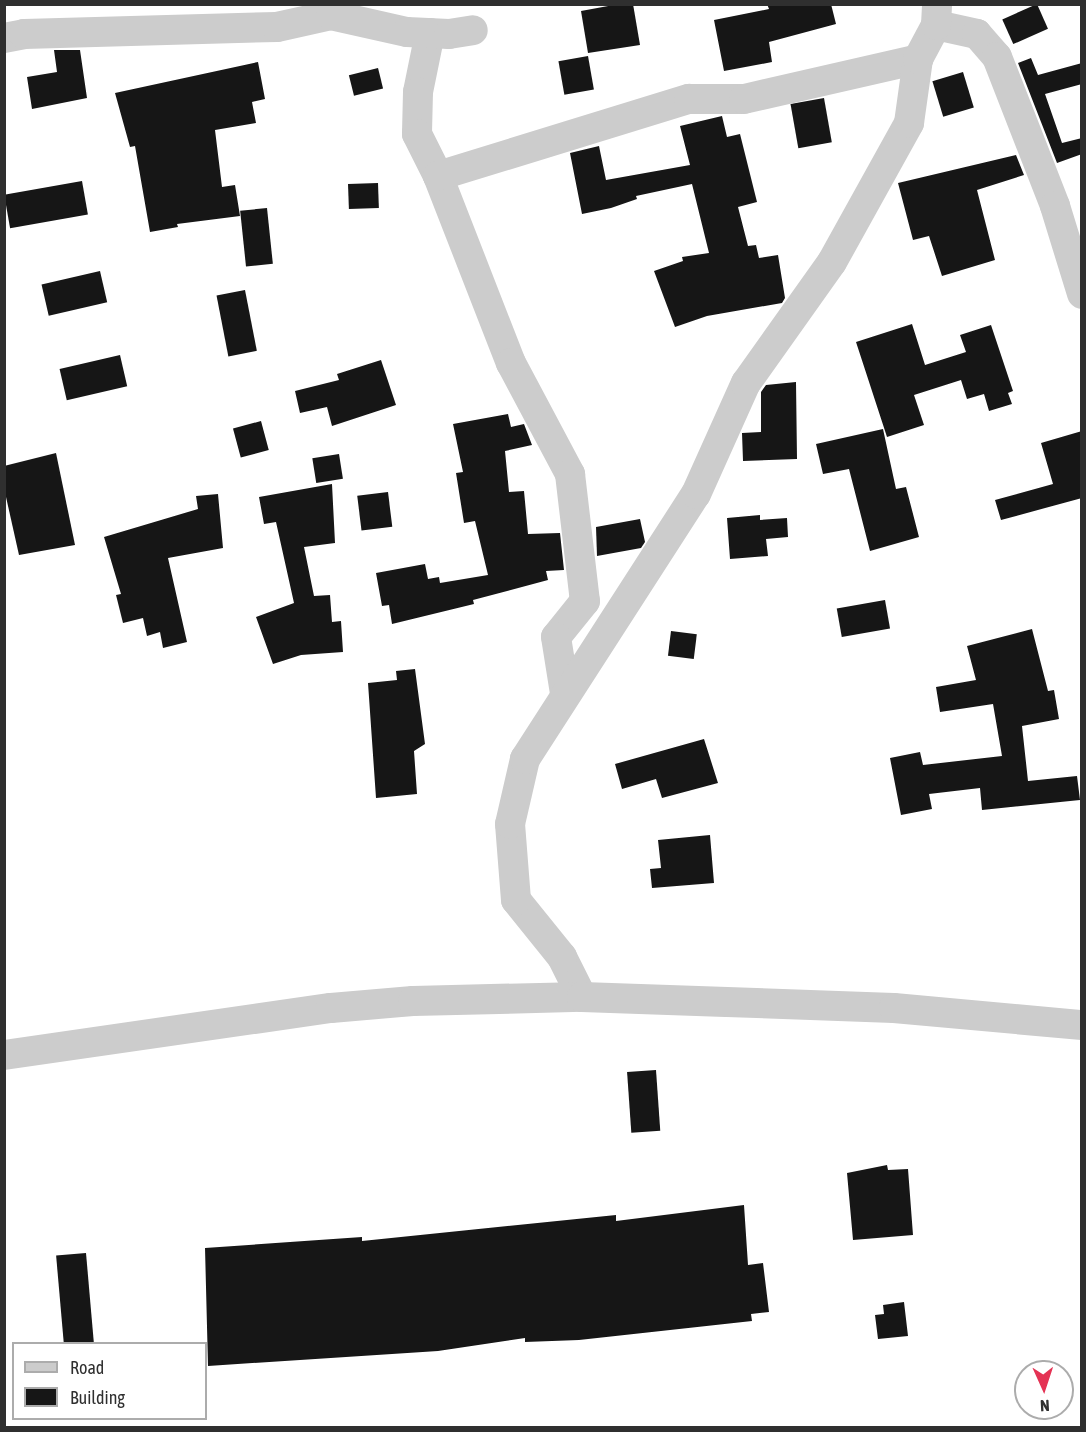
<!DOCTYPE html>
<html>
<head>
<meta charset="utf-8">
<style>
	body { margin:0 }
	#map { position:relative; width:1086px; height:1432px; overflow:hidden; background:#fff; font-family:"Asap Condensed",sans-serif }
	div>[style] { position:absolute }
	.building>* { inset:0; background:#161616; transform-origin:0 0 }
	.minor>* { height:30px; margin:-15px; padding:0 15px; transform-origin:15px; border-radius:15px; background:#ccc }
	span { translate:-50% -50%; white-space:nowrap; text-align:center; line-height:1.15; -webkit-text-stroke:6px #fff; paint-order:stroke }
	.frame { position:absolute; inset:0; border:6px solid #2f2f2f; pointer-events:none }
	.legend { position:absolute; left:12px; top:1342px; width:195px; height:78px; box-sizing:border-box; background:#fff; border:2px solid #acacac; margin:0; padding:8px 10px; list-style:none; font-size:18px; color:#2f2f2f }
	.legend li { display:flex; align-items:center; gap:12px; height:30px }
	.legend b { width:30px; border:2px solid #acacac }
	.north { position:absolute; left:1014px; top:1360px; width:60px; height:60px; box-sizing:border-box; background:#fff; border:2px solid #acacac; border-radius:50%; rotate:177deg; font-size:16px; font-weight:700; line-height:24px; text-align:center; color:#2f2f2f }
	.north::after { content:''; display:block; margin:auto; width:21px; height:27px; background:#e43354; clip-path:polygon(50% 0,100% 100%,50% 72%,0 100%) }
</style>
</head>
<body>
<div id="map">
	<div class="building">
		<i style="clip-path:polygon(619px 4px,633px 4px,640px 45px,588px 53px,581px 11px)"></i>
		<i style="clip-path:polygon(767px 4px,831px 4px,836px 24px,769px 42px,772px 62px,724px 71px,714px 20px,769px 9px)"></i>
		<i style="left:1037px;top:4px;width:27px;height:38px;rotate:66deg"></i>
		<i style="clip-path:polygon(54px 50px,80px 50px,87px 98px,32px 109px,27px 77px,57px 72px)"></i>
		<i style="left:588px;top:56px;width:34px;height:30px;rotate:80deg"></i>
		<i style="clip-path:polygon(1031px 58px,1038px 75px,1082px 63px,1082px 84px,1045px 94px,1062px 143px,1082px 138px,1082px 154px,1057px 163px,1018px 63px)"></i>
		<i style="clip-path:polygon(258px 62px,265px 99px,252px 102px,256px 123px,215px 130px,222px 187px,235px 185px,240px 216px,177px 224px,178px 227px,150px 232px,135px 146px,130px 147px,115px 93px)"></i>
		<i style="left:378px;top:68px;width:21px;height:30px;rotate:76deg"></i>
		<i style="left:963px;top:72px;width:37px;height:32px;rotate:73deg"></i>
		<i style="left:824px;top:98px;width:45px;height:34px;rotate:80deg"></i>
		<i style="clip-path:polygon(722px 116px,727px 137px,740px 134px,757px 202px,738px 207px,748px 246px,756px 245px,759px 258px,778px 255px,785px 298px,782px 303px,707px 316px,675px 327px,654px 271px,683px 261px,682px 257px,709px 253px,692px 184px,636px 196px,637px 199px,611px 208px,582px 214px,570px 153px,599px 146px,606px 180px,690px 165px,680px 126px)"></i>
		<i style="clip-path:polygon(1016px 155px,1024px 175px,977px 190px,995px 260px,942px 276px,929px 236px,913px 240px,898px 183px)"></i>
		<i style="left:82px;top:181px;width:34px;height:79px;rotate:80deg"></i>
		<i style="left:378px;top:183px;width:25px;height:30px;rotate:88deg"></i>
		<i style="left:267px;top:208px;width:56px;height:27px;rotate:84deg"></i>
		<i style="left:100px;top:271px;width:32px;height:60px;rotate:77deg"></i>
		<i style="left:245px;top:290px;width:62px;height:29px;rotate:79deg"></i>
		<i style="clip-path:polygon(912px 324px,925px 365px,966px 352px,960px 335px,991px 325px,1013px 391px,1008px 393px,1012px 404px,989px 411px,984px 394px,967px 399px,961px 380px,914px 395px,924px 425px,887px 437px,856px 342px)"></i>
		<i style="left:120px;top:355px;width:32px;height:62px;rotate:77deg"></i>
		<i style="clip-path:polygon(381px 360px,396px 405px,332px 426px,327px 407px,300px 413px,295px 391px,339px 380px,337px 374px)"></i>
		<i style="clip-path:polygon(796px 382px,797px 459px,743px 461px,742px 433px,761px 432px,761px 392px,766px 385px)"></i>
		<i style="clip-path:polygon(508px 414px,511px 427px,524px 424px,532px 445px,505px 451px,509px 492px,524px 491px,528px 534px,560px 533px,564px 570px,546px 571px,548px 580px,473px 600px,474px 604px,392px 624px,389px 605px,382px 606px,376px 573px,425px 564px,428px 579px,439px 577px,440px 583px,488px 575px,475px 521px,464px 523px,456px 473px,463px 472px,453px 424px)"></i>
		<i style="left:261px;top:421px;width:30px;height:29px;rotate:75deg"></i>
		<i style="clip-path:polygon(883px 429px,896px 489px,906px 487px,919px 537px,870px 551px,849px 469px,823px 474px,816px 444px)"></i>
		<i style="clip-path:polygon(1082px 431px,1082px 498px,1001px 520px,995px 500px,1053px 484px,1041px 443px)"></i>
		<i style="clip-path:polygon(56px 453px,75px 545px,19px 555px,4px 488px,4px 466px)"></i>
		<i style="left:339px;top:454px;width:25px;height:27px;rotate:81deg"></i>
		<i style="clip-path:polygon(332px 484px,335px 543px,304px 547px,314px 596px,330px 595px,332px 622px,341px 621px,343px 652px,301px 655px,273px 664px,256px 617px,294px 603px,276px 522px,264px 524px,259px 497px)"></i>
		<i style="left:388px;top:492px;width:35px;height:31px;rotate:83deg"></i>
		<i style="clip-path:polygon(218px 494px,223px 548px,168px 558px,187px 642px,163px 648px,160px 632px,147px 636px,143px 618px,123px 623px,116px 595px,121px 594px,104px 537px,198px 509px,196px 496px)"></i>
		<i style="clip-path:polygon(760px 515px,760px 520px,787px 518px,788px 537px,766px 539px,768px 556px,730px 559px,727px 518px)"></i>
		<i style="clip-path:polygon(640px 519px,645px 542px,641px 548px,597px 556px,596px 527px)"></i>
		<i style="left:885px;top:600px;width:29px;height:49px;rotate:80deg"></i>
		<i style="clip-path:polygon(1032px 629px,1048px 691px,1054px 690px,1059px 719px,1022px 726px,1028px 781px,1077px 776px,1080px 800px,982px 810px,980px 788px,929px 794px,932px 809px,901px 815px,890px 758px,920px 752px,923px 765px,1002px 756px,993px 704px,940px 712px,936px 687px,976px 680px,967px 646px)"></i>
		<i style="left:671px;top:631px;width:26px;height:25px;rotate:7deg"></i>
		<i style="clip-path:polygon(415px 669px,425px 744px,414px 751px,417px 794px,376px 798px,368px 683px,397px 680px,396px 671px)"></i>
		<i style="clip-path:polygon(704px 739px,718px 783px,662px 798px,656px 779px,622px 789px,615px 764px)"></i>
		<i style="clip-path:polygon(710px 835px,714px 883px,652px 888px,650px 869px,661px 868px,658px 840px)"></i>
		<i style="left:656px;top:1070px;width:61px;height:29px;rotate:86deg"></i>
		<i style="clip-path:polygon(887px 1165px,888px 1170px,908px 1169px,913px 1235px,853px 1240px,847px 1173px)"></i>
		<i style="clip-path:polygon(744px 1205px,748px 1265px,763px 1263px,769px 1312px,751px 1314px,752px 1321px,579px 1340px,525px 1342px,525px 1338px,438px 1351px,208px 1366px,205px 1248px,362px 1237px,362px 1241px,616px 1215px,616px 1221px)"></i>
		<i style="left:86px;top:1253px;width:91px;height:30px;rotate:85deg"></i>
		<i style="clip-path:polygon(904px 1302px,908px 1336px,878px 1339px,875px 1315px,884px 1314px,883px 1305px)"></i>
	</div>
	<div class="minor">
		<i style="left:936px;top:25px;width:42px;rotate:12.4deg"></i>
		<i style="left:977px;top:34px;width:30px;rotate:49deg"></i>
		<i style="left:997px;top:57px;width:160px;rotate:68.7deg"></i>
		<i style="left:1055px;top:206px;width:92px;rotate:72.9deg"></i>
		<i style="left:430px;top:33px;width:60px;rotate:101.5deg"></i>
		<i style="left:418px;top:92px;width:42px;rotate:91.4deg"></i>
		<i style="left:417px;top:134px;width:47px;rotate:63.4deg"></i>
		<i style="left:438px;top:176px;width:201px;rotate:68.7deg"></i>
		<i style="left:511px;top:363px;width:126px;rotate:62deg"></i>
		<i style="left:570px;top:474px;width:128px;rotate:83.3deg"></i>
		<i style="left:585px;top:601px;width:46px;rotate:128.9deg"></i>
		<i style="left:556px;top:637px;width:57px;rotate:80.9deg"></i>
		<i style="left:4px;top:38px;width:20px;rotate:-11deg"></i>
		<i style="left:24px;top:34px;width:253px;rotate:-1.6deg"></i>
		<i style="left:277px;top:27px;width:55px;rotate:-12.5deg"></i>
		<i style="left:331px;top:15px;width:78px;rotate:12.6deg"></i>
		<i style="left:407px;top:32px;width:42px;rotate:2.7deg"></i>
		<i style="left:449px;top:34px;width:24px;rotate:-9deg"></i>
		<i style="left:438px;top:176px;width:263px;rotate:-17.1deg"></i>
		<i style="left:689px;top:99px;width:55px"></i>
		<i style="left:744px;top:99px;width:179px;rotate:-12.9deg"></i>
		<i style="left:582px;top:997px;width:45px;rotate:-116.6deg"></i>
		<i style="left:562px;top:957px;width:73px;rotate:-128.9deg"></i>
		<i style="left:516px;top:900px;width:76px;rotate:-94.5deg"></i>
		<i style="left:510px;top:824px;width:67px;rotate:-77deg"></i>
		<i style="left:525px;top:759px;width:315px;rotate:-57.2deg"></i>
		<i style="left:696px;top:494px;width:122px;rotate:-65.8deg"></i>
		<i style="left:746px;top:383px;width:148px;rotate:-54.6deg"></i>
		<i style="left:832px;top:262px;width:159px;rotate:-61deg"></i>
		<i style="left:909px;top:123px;width:65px;rotate:-82deg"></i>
		<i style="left:918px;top:59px;width:38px;rotate:-62deg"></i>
		<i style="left:936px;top:25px;width:21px;rotate:-87deg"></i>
		<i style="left:4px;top:1055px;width:330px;rotate:-8.2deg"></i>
		<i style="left:331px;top:1008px;width:82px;rotate:-4.9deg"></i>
		<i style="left:413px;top:1001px;width:169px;rotate:-1.4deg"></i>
		<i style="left:582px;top:997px;width:312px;rotate:2deg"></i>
		<i style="left:894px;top:1008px;width:189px;rotate:5.2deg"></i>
	</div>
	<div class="frame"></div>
	<ul class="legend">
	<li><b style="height:8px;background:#ccc"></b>Road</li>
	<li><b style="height:16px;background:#161616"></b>Building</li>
	</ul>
	<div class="north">N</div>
</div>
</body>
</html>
